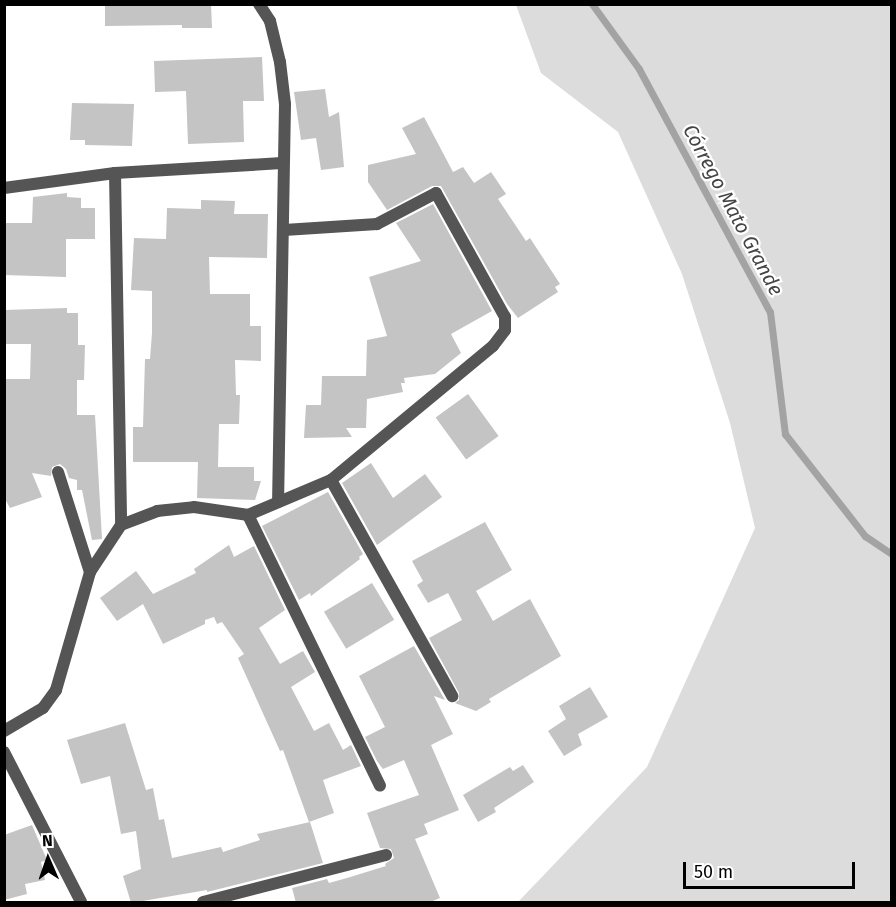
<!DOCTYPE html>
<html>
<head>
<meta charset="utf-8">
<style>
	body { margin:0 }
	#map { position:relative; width:896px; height:907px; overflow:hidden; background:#fff; font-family:"Fira Sans",sans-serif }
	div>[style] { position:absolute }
	.green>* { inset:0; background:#dcdcdc }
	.stream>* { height:7px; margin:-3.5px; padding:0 3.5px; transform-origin:3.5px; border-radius:3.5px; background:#a3a3a3 }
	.building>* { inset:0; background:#c4c4c4; transform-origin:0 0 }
	.street>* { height:12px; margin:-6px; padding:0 6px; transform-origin:6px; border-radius:6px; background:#555 }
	span { translate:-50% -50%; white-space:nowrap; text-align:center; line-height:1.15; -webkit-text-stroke:4.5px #fff; paint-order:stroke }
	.water-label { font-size:20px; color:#444; font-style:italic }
	.frame { position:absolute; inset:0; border:6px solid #000; pointer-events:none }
	.north { position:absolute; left:18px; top:829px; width:60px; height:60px; -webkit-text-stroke:4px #fff; paint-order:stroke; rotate:358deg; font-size:16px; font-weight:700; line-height:24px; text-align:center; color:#000 }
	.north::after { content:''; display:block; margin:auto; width:21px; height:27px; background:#000; clip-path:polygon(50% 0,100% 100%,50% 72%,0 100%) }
	.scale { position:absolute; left:683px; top:862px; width:172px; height:27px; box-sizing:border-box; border:3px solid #000; border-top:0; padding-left:8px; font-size:18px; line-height:21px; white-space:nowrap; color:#000; -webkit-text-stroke:4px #fff; paint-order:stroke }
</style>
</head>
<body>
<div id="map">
	<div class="green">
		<i style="clip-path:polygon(516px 5px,891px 5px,891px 902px,518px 902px,647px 767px,755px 528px,730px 423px,682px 274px,618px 132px,541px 73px)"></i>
	</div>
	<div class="stream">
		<i style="left:592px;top:4px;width:80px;rotate:54.1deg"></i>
		<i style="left:639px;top:69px;width:276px;rotate:61.7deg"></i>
		<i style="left:770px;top:312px;width:123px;rotate:83deg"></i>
		<i style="left:785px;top:434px;width:130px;rotate:51.9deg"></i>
		<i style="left:865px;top:536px;width:32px;rotate:34deg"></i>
	</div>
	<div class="building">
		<i style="clip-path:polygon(105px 4px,211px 4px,212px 28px,182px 28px,182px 25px,105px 26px)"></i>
		<i style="clip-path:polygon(262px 57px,264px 101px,243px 101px,244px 142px,188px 144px,186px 91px,155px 92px,154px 61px)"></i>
		<i style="clip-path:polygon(325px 89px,329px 117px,339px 112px,344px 167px,321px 170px,316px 138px,301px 140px,294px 92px)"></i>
		<i style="clip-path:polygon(72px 103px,134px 104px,132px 146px,85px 145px,85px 140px,70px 140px)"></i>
		<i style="clip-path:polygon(424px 117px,453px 172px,463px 167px,474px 183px,491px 172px,506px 194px,498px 199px,526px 241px,530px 238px,560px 284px,555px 287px,558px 292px,518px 318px,507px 304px,441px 186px,432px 186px,387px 210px,368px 182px,368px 165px,416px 154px,402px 128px)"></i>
		<i style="clip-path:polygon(67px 193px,67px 197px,81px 198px,81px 208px,95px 208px,95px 239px,66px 239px,66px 277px,4px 275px,4px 223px,32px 223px,33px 197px)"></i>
		<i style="clip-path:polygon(201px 200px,235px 201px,234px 214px,268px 214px,267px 258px,209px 257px,210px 294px,250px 294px,250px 326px,261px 326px,261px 361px,235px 360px,236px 395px,240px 395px,239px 424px,219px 424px,218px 467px,254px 467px,254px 481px,261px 481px,255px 500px,197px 498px,198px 462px,133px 462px,133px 427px,143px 427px,145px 359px,150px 359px,152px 333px,152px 291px,131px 290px,134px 238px,166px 239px,167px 208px,201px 209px)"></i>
		<i style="clip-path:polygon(433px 204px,492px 311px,451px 334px,461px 353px,435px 374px,404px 378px,405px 383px,401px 383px,403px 392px,367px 399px,366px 428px,346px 428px,352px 437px,304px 438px,306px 405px,321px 405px,322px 376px,366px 376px,367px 340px,387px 336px,369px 277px,421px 261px,396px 223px)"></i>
		<i style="clip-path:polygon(67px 308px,67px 313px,78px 313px,78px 345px,85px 345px,84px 380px,77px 380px,77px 415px,95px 415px,102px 539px,92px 540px,82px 490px,77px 490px,77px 480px,69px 478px,66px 469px,60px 464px,52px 467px,51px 476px,32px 473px,42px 497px,10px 508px,4px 497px,4px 379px,30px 379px,31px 344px,4px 344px,4px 310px)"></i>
		<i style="left:468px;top:394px;width:52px;height:40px;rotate:54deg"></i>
		<i style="clip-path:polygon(371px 463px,393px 498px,425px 474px,442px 497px,377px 545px,342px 483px)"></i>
		<i style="clip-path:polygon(328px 492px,363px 554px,359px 557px,360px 559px,311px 596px,310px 593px,299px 600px,262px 526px)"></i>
		<i style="clip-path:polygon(485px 522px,512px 570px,476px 591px,493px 621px,530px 599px,561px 656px,489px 699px,491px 702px,476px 711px,455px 703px,459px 700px,459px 693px,429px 638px,462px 620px,448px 593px,428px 603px,417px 585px,423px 581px,412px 561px)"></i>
		<i style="clip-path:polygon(229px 545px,234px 557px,254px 546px,285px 610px,259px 628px,280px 664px,303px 651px,315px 672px,291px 687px,314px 731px,329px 723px,343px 750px,351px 745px,361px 766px,323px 780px,334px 813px,309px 822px,283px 750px,280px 751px,238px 658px,244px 654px,222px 622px,217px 624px,214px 617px,205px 620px,205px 624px,163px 644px,143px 604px,117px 621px,100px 598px,136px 571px,153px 594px,196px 573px,194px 569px)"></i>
		<i style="left:372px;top:583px;width:43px;height:56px;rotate:59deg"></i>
		<i style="clip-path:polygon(414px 646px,445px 700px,434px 696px,453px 734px,431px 745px,459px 810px,424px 824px,428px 834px,415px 839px,440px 898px,428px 903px,296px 903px,292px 888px,327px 879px,329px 883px,347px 878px,386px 866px,385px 864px,394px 858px,391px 849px,380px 848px,367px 813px,419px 795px,404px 760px,383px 769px,377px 761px,365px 737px,385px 727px,359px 676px)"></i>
		<i style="clip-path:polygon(590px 687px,608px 717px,578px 734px,582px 745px,564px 756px,548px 731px,566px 719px,559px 706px)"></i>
		<i style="clip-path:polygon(125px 723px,146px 790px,153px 788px,159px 820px,164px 819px,172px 858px,221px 847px,223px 852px,260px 840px,257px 834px,310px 822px,323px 863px,207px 892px,207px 890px,131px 903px,123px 876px,141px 869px,136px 831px,121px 834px,110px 776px,81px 784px,67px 740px)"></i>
		<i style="clip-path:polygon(523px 765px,534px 782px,494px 808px,496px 812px,478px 822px,463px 795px,510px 767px,513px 771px)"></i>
		<i style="clip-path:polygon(32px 825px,47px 860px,41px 862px,45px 880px,25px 884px,27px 894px,4px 900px,4px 835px)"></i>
	</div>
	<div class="street">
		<i style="left:259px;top:4px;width:20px;rotate:57deg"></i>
		<i style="left:270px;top:21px;width:42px;rotate:76.3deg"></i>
		<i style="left:280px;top:62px;width:42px;rotate:83.2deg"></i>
		<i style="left:285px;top:104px;width:398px;rotate:91deg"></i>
		<i style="left:115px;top:173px;width:352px;rotate:89deg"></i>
		<i style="left:4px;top:188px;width:112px;rotate:-7.7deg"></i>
		<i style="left:115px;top:173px;width:167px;rotate:-3.4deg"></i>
		<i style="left:58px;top:472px;width:105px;rotate:72.3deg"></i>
		<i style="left:331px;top:480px;width:248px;rotate:60.7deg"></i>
		<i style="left:248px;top:515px;width:301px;rotate:64deg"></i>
		<i style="left:4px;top:731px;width:45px;rotate:-30.5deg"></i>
		<i style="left:43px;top:708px;width:22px;rotate:-54deg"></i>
		<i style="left:56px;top:690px;width:123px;rotate:-73.9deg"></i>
		<i style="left:90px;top:572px;width:56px;rotate:-56.6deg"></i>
		<i style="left:121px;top:525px;width:39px;rotate:-21deg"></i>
		<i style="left:157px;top:511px;width:37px;rotate:-6deg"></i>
		<i style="left:194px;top:507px;width:55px;rotate:8.4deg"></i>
		<i style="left:248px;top:515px;width:90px;rotate:-22.9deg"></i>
		<i style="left:331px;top:480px;width:210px;rotate:-39.6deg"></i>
		<i style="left:493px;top:346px;width:20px;rotate:-53deg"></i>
		<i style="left:505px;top:330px;width:13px;rotate:-90deg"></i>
		<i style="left:505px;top:317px;width:142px;rotate:-119.1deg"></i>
		<i style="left:436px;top:193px;width:67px;rotate:152.3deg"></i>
		<i style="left:377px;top:224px;width:93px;rotate:176.3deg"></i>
		<i style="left:4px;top:752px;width:169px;rotate:62.8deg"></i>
		<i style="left:203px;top:902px;width:189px;rotate:-14.4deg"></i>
	</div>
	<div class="water-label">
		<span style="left:733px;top:210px;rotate:62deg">Córrego Mato Grande</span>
	</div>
	<div class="frame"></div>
	<div class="north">N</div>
	<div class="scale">50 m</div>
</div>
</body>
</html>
